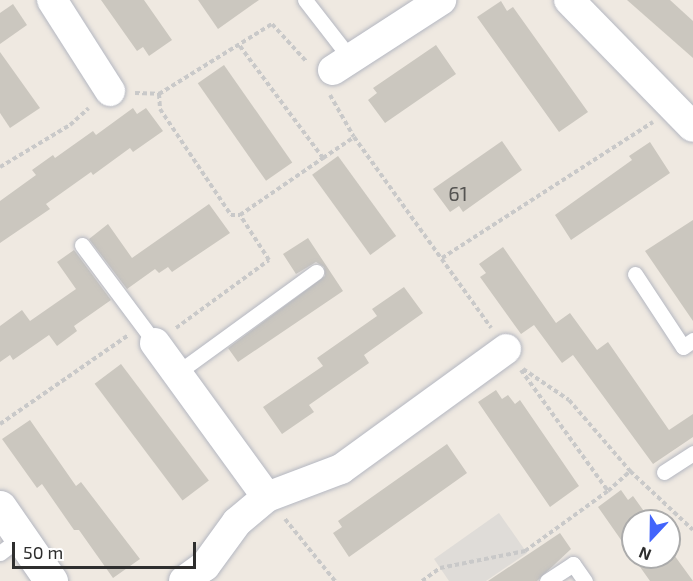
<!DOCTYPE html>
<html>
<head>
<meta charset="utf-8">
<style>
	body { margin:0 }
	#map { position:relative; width:693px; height:581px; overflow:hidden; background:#efe9e1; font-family:"Exo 2",sans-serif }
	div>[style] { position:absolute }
	.plaza>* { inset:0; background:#dfdcd8 }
	.building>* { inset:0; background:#cbc7bf; transform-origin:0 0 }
	.path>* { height:4px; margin-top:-2px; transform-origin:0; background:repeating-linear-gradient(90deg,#c9c9c9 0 4.5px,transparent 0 7.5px) }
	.roads { filter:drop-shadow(0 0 2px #b4b7c1) drop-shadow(0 0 2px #b4b7c1) }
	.service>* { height:15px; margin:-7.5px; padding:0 7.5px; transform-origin:7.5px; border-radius:7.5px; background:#fff }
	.minor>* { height:30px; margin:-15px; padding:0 15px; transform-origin:15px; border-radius:15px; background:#fff }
	.tertiary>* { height:33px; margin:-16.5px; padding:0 16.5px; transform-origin:16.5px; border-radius:16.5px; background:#fff }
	span { translate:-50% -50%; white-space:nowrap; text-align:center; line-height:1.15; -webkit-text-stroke:4.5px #fff; paint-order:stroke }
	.number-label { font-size:20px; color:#555452 }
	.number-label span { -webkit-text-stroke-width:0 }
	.north { position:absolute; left:621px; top:509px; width:60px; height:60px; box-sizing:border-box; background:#fff; border:2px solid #ababab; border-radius:50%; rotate:202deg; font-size:16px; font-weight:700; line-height:24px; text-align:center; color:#2e2e2e }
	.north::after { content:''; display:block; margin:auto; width:21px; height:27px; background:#4264fb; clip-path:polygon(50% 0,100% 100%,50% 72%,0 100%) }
	.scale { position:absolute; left:12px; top:542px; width:184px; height:27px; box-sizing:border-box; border:3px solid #2e2e2e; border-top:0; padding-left:8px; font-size:18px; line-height:21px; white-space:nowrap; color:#2e2e2e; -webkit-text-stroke:4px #fff; paint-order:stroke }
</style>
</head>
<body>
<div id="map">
	<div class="plaza">
		<i style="clip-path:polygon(499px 513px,527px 553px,486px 581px,449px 581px,434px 559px)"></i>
	</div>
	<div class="building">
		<i style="clip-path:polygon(101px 0,144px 0,172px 40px,149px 56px,143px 47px,137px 51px)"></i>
		<i style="clip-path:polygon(198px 0,259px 0,218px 29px)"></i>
		<i style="clip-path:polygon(627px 0,670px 0,693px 21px,693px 58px)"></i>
		<i style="clip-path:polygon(501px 1px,507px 11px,513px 7px,588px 112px,559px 132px,477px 17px)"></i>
		<i style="clip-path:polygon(13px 4px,27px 25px,0 44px,0 13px)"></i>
		<i style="clip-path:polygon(436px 45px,456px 74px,385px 123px,368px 100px,377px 93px,373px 88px)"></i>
		<i style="clip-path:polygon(0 52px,40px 108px,10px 128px,0 113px)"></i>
		<i style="left:224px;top:65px;width:119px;height:32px;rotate:55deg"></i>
		<i style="clip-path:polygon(133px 108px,137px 114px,146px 108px,163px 131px,133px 152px,130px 148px,93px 175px,91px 172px,46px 204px,50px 209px,0 243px,0 201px,36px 175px,32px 170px,53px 155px,55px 158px,93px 131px,96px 135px)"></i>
		<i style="clip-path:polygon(502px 141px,522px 170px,463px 212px,459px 206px,450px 212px,433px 189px)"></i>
		<i style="clip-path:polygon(650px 142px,670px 173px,571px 240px,555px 215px,632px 160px,629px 156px)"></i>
		<i style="left:338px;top:156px;width:99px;height:32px;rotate:54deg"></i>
		<i style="clip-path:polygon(209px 204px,230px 233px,172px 272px,168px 267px,159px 273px,155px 269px,127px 289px,89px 239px,108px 224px,132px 258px)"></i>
		<i style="clip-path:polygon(693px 220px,693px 321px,645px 251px)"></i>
		<i style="clip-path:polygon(308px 238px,343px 291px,238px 362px,228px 348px,325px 276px,324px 267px,316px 262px,296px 274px,283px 254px)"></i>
		<i style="clip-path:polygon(503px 247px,556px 323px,570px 313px,597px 350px,608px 342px,669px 430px,693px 414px,693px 437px,653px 464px,573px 355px,562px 363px,534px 325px,521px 334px,480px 277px,486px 273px,479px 264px)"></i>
		<i style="clip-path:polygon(74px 250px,111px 300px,74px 326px,77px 331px,57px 346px,49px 335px,13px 360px,10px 355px,0 362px,0 326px,22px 310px,30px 321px,76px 289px,57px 262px)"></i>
		<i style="clip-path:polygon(404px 287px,423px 313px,364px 355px,369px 363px,309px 405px,314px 412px,282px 434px,263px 407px,323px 366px,317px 358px,377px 316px,372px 309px)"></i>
		<i style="left:121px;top:364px;width:146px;height:33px;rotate:53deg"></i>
		<i style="clip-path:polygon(496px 390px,502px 399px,508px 395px,515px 404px,520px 400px,579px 486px,550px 507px,478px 402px)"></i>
		<i style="clip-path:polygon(30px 420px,76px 486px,81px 482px,140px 559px,113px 578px,79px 530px,74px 530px,42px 484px,37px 488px,2px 439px)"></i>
		<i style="clip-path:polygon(447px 444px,467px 473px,349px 557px,333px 533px,342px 527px,338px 521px)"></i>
		<i style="clip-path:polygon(621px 490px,628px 500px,633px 496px,651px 521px,633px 521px,633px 557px,598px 507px)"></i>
		<i style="clip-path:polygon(560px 533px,571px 549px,537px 581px,488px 581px)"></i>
		<i style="clip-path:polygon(669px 548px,693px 581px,650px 581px,633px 557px,669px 557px)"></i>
	</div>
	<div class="path">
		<i style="left:135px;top:93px;width:24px;rotate:2deg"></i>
		<i style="left:159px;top:94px;width:133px;rotate:-31.8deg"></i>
		<i style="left:272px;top:24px;width:52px;rotate:47.4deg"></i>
		<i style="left:159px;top:94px;width:15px;rotate:86deg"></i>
		<i style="left:160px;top:109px;width:128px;rotate:56.2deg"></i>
		<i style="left:231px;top:215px;width:9px"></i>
		<i style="left:330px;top:95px;width:48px;rotate:60.3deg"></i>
		<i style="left:354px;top:137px;width:235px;rotate:54.3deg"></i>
		<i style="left:323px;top:158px;width:37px;rotate:-34deg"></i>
		<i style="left:0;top:167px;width:82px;rotate:-31deg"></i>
		<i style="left:70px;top:125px;width:25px;rotate:-42deg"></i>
		<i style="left:442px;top:258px;width:251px;rotate:-32.8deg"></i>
		<i style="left:176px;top:328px;width:115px;rotate:-36.2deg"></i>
		<i style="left:269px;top:260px;width:54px;rotate:-122.8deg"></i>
		<i style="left:240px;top:215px;width:101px;rotate:-34.5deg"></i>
		<i style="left:323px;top:158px;width:141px;rotate:-126.6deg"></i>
		<i style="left:523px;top:369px;width:55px;rotate:34deg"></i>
		<i style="left:569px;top:400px;width:94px;rotate:49.3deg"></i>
		<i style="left:630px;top:471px;width:86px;rotate:43.1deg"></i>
		<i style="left:521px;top:370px;width:149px;rotate:54.3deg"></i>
		<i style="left:608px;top:491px;width:30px;rotate:-42deg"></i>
		<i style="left:0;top:424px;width:155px;rotate:-34.7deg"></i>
		<i style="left:285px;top:519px;width:80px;rotate:51.1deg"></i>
		<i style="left:422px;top:581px;width:22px;rotate:-36deg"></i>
		<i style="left:440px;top:568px;width:87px;rotate:-11.3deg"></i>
		<i style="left:525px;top:551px;width:102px;rotate:-35.9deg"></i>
	</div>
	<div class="roads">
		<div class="service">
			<i style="left:305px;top:0;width:73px;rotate:52.2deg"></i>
			<i style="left:82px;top:245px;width:122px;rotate:53.3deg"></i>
			<i style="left:635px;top:274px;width:87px;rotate:56.7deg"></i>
			<i style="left:683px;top:347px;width:12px;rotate:-35deg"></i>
			<i style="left:177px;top:373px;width:172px;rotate:-36deg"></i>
			<i style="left:664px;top:472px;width:35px;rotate:-33deg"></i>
			<i style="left:0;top:553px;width:26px;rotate:-37deg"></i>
			<i style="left:547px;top:581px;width:31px;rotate:-33deg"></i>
			<i style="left:573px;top:564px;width:21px;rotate:55deg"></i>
		</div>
		<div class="minor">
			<i style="left:52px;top:0;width:108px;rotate:57.5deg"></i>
			<i style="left:569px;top:0;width:177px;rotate:45.7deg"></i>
			<i style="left:333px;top:70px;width:129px;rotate:-32.9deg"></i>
			<i style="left:155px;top:343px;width:190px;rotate:54deg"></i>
			<i style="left:184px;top:581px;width:26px;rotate:-36deg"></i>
			<i style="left:205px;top:566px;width:54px;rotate:-54deg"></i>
			<i style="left:237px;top:522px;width:39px;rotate:-40deg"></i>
			<i style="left:267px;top:497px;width:79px;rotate:-20.7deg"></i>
			<i style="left:341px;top:469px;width:204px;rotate:-36deg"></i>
		</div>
		<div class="tertiary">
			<i style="left:0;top:507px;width:90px;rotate:55.4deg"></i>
		</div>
	</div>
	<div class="number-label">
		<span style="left:458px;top:193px">61</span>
	</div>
	<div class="north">N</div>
	<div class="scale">50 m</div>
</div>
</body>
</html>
